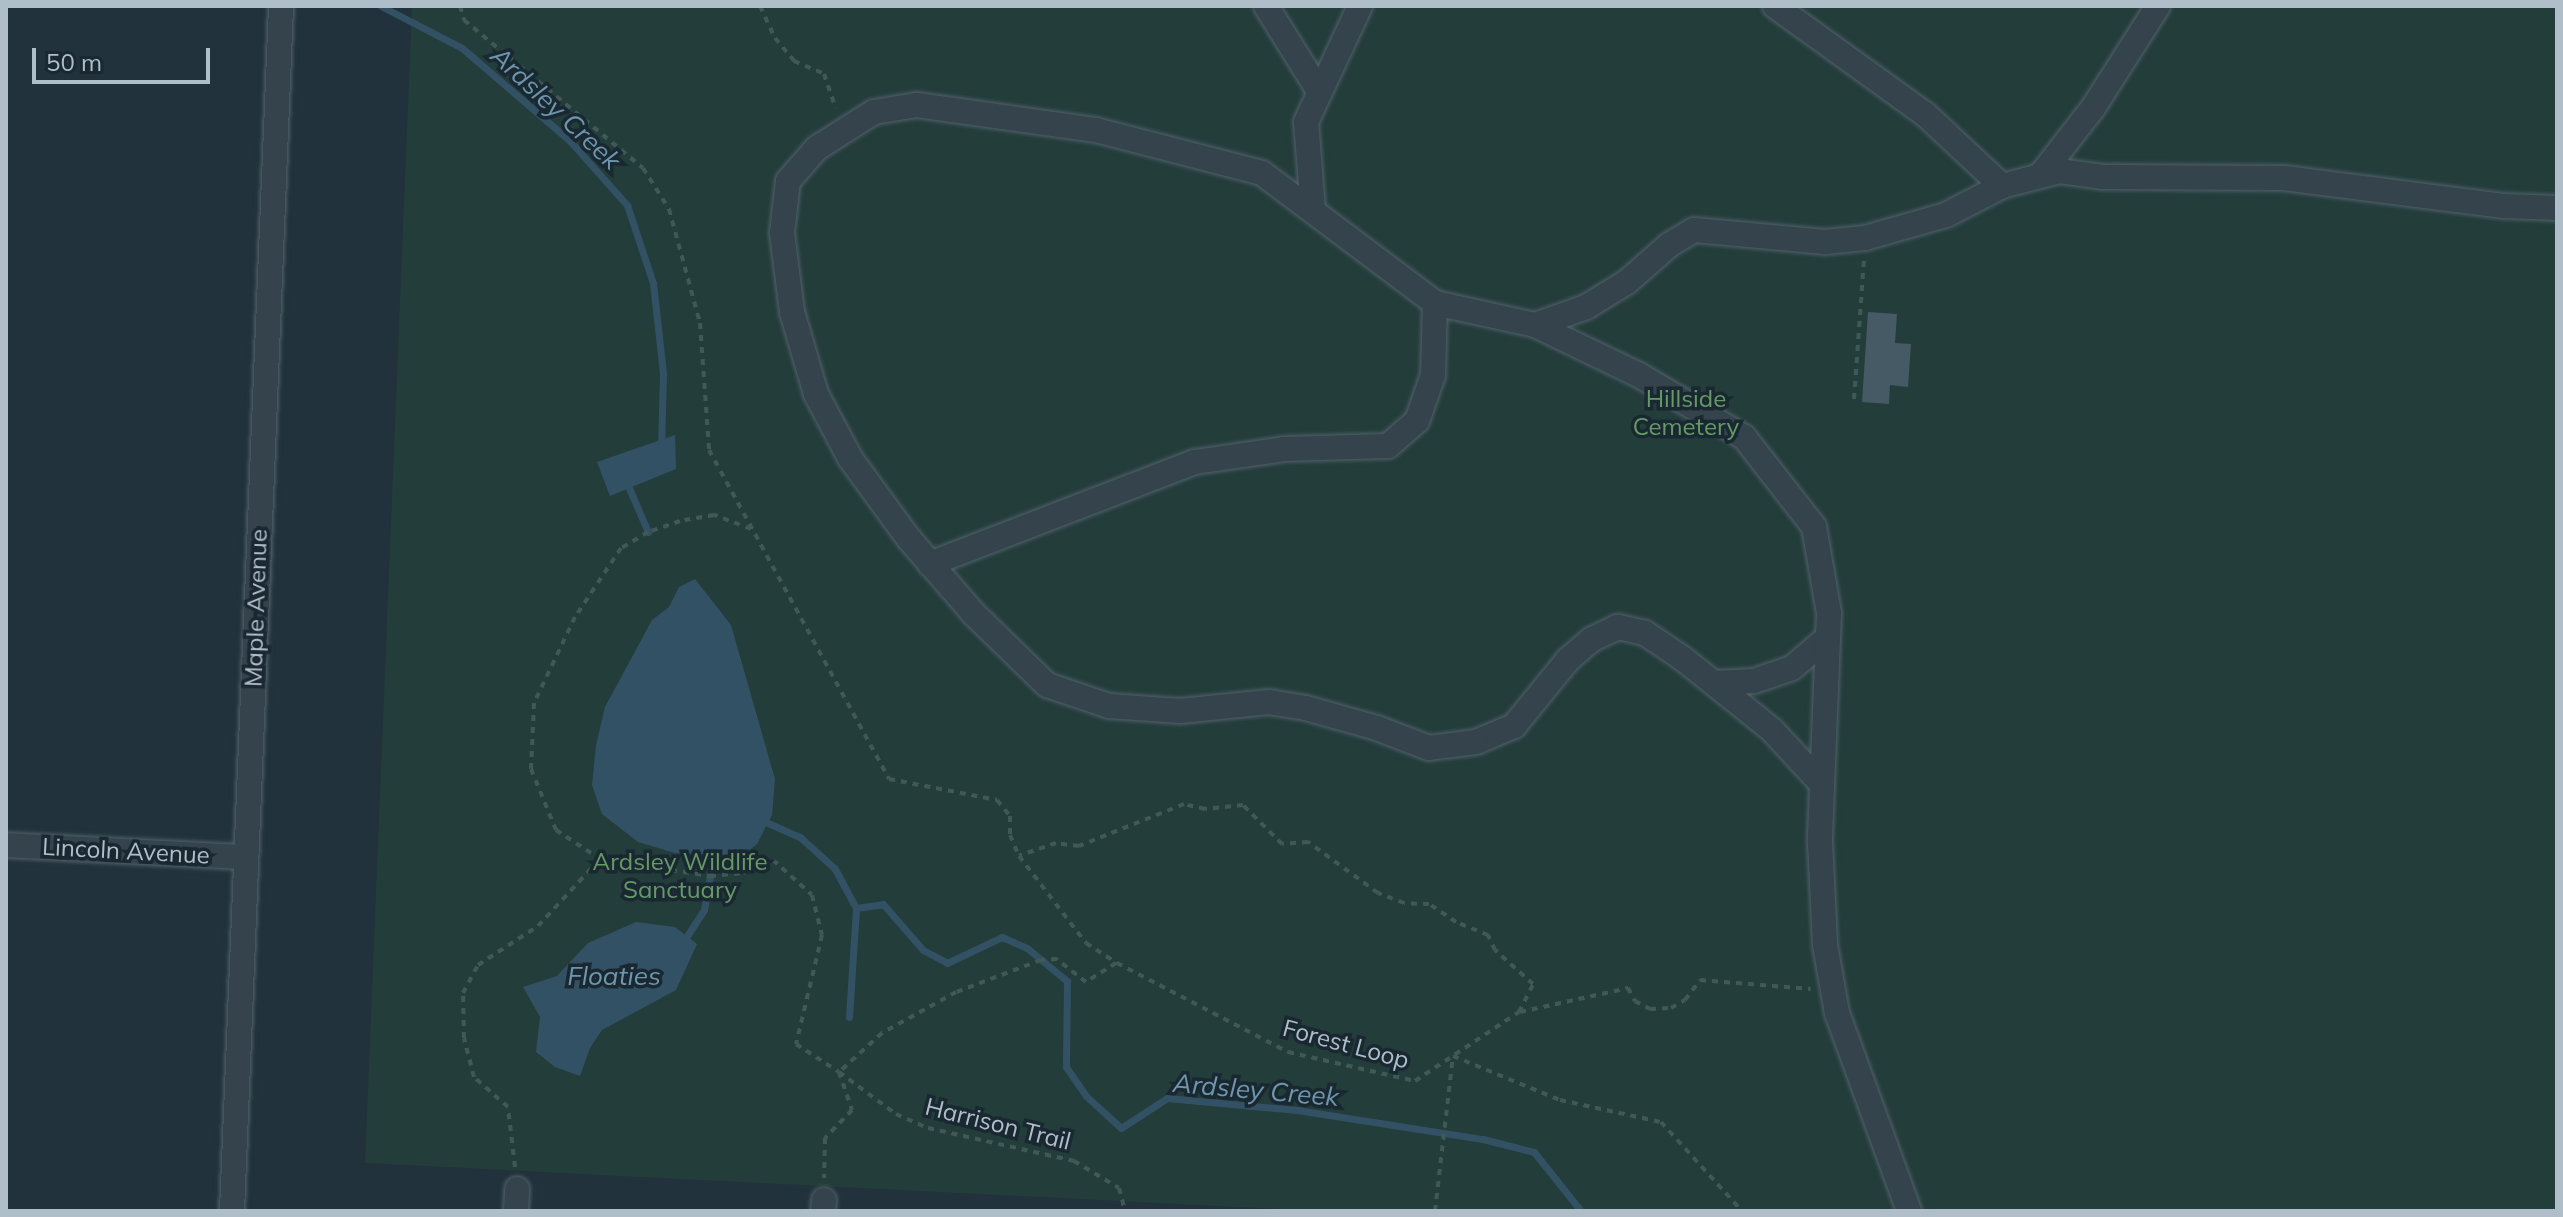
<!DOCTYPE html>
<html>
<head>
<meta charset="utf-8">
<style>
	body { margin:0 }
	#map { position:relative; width:2563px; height:1217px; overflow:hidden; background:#21323c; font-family:Mulish,sans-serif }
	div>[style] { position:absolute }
	.green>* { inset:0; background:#233d3b }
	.water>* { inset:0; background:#335164 }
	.stream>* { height:7px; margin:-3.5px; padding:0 3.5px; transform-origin:3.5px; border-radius:3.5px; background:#335164 }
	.building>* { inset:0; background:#465a65 }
	.path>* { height:4px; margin-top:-2px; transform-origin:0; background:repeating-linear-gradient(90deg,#405957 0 6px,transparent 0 12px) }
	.roads { filter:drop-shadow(0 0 2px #52616a) drop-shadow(0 0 2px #52616a) }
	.minor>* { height:24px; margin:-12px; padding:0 12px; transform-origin:12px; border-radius:12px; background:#34434c }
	span { translate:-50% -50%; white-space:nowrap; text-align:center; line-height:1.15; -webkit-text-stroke:7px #1a2831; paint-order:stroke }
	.park-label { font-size:24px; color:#659a67 }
	.street-label { font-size:24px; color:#afbec8 }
	.water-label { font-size:26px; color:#6e96ad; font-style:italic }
	.frame { position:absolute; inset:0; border:8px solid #afbec8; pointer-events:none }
	.scale { position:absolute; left:32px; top:48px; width:178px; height:36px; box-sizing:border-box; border:4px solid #afbec8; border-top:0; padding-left:10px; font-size:24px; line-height:28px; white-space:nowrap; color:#afbec8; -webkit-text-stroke:6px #1a2831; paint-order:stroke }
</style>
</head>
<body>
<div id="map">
	<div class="green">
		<i style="clip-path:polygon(412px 6px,2557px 6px,2557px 1211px,1316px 1211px,365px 1163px)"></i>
	</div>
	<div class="water">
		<i style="clip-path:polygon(675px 435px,676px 469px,610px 496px,597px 462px)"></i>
		<i style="clip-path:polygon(695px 579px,731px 625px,775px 779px,772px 815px,757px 844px,742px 856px,675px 853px,638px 842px,602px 814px,592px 785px,596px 745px,605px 707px,652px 620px,669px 607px,679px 587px)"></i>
		<i style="clip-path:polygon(636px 922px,675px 927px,697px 944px,676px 990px,602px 1030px,590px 1048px,580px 1076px,555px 1067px,536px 1052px,540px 1017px,523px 987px,557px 976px,588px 943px)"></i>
	</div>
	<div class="stream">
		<i style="left:381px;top:6px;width:91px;rotate:27.4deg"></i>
		<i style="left:462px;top:48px;width:143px;rotate:40.7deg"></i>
		<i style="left:570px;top:141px;width:86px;rotate:48.3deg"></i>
		<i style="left:627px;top:205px;width:82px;rotate:71.6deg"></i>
		<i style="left:653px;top:283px;width:91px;rotate:83.7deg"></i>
		<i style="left:663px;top:373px;width:74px;rotate:91.5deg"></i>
		<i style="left:629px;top:488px;width:48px;rotate:66.6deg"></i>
		<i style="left:768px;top:823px;width:35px;rotate:24deg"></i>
		<i style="left:800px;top:837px;width:47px;rotate:42.4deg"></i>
		<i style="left:835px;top:869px;width:44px;rotate:61.7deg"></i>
		<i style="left:856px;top:908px;width:27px;rotate:-8deg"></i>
		<i style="left:883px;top:904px;width:61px;rotate:49deg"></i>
		<i style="left:923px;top:950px;width:27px;rotate:28deg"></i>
		<i style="left:947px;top:963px;width:61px;rotate:-25.3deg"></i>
		<i style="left:1002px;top:937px;width:27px;rotate:24deg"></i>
		<i style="left:1027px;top:948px;width:52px;rotate:39.5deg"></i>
		<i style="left:1067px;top:981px;width:86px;rotate:90.7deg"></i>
		<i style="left:1066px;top:1067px;width:35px;rotate:55deg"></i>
		<i style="left:1086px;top:1096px;width:47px;rotate:42.4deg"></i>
		<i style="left:1121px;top:1128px;width:55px;rotate:-33.1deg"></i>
		<i style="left:1167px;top:1098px;width:131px;rotate:5.3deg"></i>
		<i style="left:1297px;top:1110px;width:188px;rotate:8.9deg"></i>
		<i style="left:1483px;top:1139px;width:53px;rotate:14.3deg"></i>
		<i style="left:1534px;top:1152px;width:75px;rotate:51.5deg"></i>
		<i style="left:687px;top:936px;width:31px;rotate:-57deg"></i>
		<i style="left:704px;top:910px;width:57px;rotate:-79.9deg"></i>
		<i style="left:849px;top:1017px;width:109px;rotate:-86.3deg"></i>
	</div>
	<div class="building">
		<i style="clip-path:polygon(1868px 312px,1897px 314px,1895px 343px,1911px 344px,1908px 387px,1890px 385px,1889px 404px,1862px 402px)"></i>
	</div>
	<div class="path">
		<i style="left:460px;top:6px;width:15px;rotate:74deg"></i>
		<i style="left:464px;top:20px;width:232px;rotate:39.6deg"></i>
		<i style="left:643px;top:168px;width:49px;rotate:57.6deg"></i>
		<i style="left:669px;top:209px;width:118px;rotate:74.8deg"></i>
		<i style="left:700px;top:323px;width:127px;rotate:85.9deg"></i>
		<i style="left:709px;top:450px;width:375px;rotate:61.3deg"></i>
		<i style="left:889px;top:779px;width:110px;rotate:11deg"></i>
		<i style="left:997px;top:800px;width:21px;rotate:51deg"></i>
		<i style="left:1010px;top:816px;width:19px;rotate:90deg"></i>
		<i style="left:1010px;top:835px;width:23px;rotate:67deg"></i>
		<i style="left:1019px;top:856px;width:110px;rotate:52.4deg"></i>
		<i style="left:1086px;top:943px;width:37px;rotate:33deg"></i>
		<i style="left:1117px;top:963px;width:193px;rotate:27.5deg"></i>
		<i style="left:1288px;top:1052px;width:130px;rotate:12.9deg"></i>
		<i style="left:1415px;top:1081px;width:125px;rotate:-33.6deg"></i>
		<i style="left:1519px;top:1012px;width:31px;rotate:-63deg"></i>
		<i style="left:1533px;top:984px;width:51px;rotate:-138.2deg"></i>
		<i style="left:1495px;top:950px;width:17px;rotate:-115deg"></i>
		<i style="left:1488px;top:935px;width:35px;rotate:-158deg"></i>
		<i style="left:1456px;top:922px;width:32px;rotate:-146deg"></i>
		<i style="left:1429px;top:904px;width:25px;rotate:-178deg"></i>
		<i style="left:1404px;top:903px;width:28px;rotate:-159deg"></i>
		<i style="left:1378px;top:893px;width:87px;rotate:-143.9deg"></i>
		<i style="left:1308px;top:842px;width:26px;rotate:176deg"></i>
		<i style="left:1282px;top:844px;width:55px;rotate:-135deg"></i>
		<i style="left:1243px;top:805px;width:38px;rotate:174deg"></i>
		<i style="left:1205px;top:809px;width:22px;rotate:-167deg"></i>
		<i style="left:1184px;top:804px;width:113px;rotate:158.2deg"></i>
		<i style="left:1079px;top:846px;width:23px;rotate:-173deg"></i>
		<i style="left:1056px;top:843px;width:39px;rotate:161deg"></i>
		<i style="left:760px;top:6px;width:35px;rotate:65deg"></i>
		<i style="left:775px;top:38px;width:30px;rotate:50deg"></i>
		<i style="left:794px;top:61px;width:33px;rotate:23deg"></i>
		<i style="left:824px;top:74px;width:36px;rotate:71deg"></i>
		<i style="left:1854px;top:399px;width:139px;rotate:-85.9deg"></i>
		<i style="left:751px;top:529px;width:40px;rotate:-159deg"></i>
		<i style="left:714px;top:515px;width:35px;rotate:170deg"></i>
		<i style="left:680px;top:521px;width:34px;rotate:161deg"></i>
		<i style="left:648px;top:532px;width:31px;rotate:149deg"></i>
		<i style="left:621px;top:548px;width:83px;rotate:123.7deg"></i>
		<i style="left:575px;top:617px;width:95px;rotate:115.5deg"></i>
		<i style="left:534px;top:703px;width:66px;rotate:92.6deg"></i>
		<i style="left:531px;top:769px;width:66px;rotate:67.7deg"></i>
		<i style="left:556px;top:830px;width:53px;rotate:33.4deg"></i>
		<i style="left:600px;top:859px;width:111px;rotate:8.8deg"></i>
		<i style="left:710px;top:876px;width:33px;rotate:-5deg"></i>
		<i style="left:743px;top:873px;width:33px;rotate:-23deg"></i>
		<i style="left:773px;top:860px;width:52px;rotate:41.9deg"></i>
		<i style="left:812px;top:895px;width:41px;rotate:76deg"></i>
		<i style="left:822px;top:935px;width:112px;rotate:103.4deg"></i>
		<i style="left:796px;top:1044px;width:51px;rotate:33.1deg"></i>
		<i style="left:839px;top:1072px;width:40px;rotate:71.1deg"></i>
		<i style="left:852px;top:1110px;width:39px;rotate:134deg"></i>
		<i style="left:825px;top:1138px;width:40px;rotate:91.4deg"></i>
		<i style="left:1116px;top:963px;width:36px;rotate:148deg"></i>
		<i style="left:1086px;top:982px;width:37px;rotate:-142deg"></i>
		<i style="left:1057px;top:959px;width:16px;rotate:176deg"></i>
		<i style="left:1041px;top:960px;width:91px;rotate:159.4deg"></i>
		<i style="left:956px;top:992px;width:85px;rotate:151deg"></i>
		<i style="left:882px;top:1033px;width:58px;rotate:137.8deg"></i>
		<i style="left:839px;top:1072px;width:71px;rotate:36.4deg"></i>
		<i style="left:896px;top:1114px;width:35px;rotate:24deg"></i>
		<i style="left:928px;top:1128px;width:150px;rotate:12.7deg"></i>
		<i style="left:1074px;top:1161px;width:52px;rotate:31deg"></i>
		<i style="left:1119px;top:1188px;width:24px;rotate:75deg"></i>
		<i style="left:1520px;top:1012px;width:111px;rotate:-12.5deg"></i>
		<i style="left:1628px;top:988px;width:15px;rotate:62deg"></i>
		<i style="left:1635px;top:1001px;width:17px;rotate:28deg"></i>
		<i style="left:1650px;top:1009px;width:21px;rotate:-3deg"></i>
		<i style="left:1671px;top:1008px;width:16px;rotate:-30deg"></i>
		<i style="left:1685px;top:1000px;width:25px;rotate:-53deg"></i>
		<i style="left:1700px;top:980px;width:111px;rotate:4.6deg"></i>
		<i style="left:515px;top:1167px;width:60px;rotate:-96.7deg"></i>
		<i style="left:508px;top:1107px;width:45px;rotate:-138.6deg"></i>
		<i style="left:474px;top:1077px;width:40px;rotate:-104.4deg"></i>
		<i style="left:464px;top:1038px;width:45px;rotate:-91.3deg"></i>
		<i style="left:463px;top:993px;width:32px;rotate:-62deg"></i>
		<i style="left:478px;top:965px;width:72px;rotate:-33deg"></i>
		<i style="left:538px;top:926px;width:91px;rotate:-47.2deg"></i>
		<i style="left:1435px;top:1211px;width:156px;rotate:-83.4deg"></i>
		<i style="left:1453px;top:1056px;width:116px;rotate:22.4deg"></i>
		<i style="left:1560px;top:1100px;width:103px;rotate:12.3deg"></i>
		<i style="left:1661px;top:1122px;width:120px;rotate:47.7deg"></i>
	</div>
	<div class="roads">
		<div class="minor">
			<i style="left:1266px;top:6px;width:100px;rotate:58.1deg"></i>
			<i style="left:1775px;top:6px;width:185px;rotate:35.8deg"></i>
			<i style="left:1925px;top:114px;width:105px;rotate:43.1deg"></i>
			<i style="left:2040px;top:176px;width:86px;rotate:-52.1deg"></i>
			<i style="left:2093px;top:108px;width:121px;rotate:-57.5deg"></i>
			<i style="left:1313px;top:210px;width:88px;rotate:-94.5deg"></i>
			<i style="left:1306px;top:122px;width:128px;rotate:-65deg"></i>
			<i style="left:1535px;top:325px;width:54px;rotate:-19.4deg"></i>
			<i style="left:1586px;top:307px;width:48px;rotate:-31.4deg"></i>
			<i style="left:1627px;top:282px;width:56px;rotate:-41.4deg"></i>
			<i style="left:1669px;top:245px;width:29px;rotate:-31deg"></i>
			<i style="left:1694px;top:230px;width:132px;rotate:5.2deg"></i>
			<i style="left:1825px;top:242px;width:40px;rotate:-5.7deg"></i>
			<i style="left:1865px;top:238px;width:84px;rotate:-15.9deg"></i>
			<i style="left:1946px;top:215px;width:63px;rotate:-27.4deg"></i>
			<i style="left:2002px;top:186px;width:59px;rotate:-14.7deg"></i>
			<i style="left:2059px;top:171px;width:44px;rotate:7.8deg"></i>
			<i style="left:2103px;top:177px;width:181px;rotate:0.3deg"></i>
			<i style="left:2284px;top:178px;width:222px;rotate:7.3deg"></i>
			<i style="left:2504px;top:206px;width:53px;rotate:2.2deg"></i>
			<i style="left:930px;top:564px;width:284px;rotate:-21.1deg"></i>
			<i style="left:1195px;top:462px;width:90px;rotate:-8.3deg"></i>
			<i style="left:1284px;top:449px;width:104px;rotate:-1.7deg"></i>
			<i style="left:1388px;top:446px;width:38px;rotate:-41deg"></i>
			<i style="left:1417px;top:421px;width:49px;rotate:-70.8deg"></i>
			<i style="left:1433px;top:375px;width:72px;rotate:-88.4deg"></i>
			<i style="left:1714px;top:683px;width:40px;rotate:-2.9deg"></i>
			<i style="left:1754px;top:681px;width:40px;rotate:-18.9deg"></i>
			<i style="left:1792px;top:668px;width:46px;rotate:-40.6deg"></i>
			<i style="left:1821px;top:783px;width:72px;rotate:-132.8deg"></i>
			<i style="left:1772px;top:730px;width:115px;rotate:-141.3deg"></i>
			<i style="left:1682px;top:658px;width:45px;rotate:-146deg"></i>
			<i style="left:1645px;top:633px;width:28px;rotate:-167deg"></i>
			<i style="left:1618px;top:627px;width:29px;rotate:155deg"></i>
			<i style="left:1592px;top:639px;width:33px;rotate:139deg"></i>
			<i style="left:1567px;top:661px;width:84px;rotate:129.2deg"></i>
			<i style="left:1514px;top:726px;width:41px;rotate:157.2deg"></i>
			<i style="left:1476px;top:742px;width:47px;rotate:172.7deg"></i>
			<i style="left:1429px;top:748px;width:56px;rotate:-159deg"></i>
			<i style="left:1377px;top:728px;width:74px;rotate:-164.3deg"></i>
			<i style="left:1306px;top:708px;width:37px;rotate:-171deg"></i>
			<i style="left:1269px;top:702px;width:89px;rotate:174.2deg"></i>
			<i style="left:1180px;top:711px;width:71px;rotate:-176deg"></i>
			<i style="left:1109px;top:706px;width:65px;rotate:-161.3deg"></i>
			<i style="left:1047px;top:685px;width:102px;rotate:-135.8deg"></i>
			<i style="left:974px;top:614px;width:99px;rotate:-130.9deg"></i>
			<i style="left:909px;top:539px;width:100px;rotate:-126.1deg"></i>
			<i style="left:850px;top:458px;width:72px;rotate:-118deg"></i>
			<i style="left:816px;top:394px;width:85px;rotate:-106.3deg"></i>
			<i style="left:792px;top:312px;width:80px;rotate:-97.2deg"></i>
			<i style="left:782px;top:233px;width:52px;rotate:-83.4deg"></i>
			<i style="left:788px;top:181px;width:44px;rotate:-48.7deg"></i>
			<i style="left:817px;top:148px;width:67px;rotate:-32.3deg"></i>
			<i style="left:874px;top:112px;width:44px;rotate:-9.2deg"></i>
			<i style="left:917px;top:105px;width:181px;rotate:8deg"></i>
			<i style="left:1096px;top:130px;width:171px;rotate:14.5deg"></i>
			<i style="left:1262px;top:173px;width:216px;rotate:36.9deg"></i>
			<i style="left:1435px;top:303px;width:102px;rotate:12.4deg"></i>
			<i style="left:1535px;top:325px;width:115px;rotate:25.7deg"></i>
			<i style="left:1639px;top:375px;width:122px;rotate:30.6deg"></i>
			<i style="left:1744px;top:437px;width:114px;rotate:52.1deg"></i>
			<i style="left:1814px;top:527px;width:87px;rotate:80.1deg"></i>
			<i style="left:1829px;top:613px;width:229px;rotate:92.3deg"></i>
			<i style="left:1820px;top:842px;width:103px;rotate:87.2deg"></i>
			<i style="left:1825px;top:945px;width:69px;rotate:80deg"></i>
			<i style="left:1837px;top:1013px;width:211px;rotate:70deg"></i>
			<i style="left:6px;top:845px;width:240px;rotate:2.9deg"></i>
			<i style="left:232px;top:1211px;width:1206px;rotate:-87.67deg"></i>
			<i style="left:516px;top:1211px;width:22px;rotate:-87deg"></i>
			<i style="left:823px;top:1211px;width:11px;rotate:-85deg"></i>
		</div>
	</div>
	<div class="park-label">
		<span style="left:1686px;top:413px">Hillside<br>Cemetery</span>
		<span style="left:680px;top:876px">Ardsley Wildlife<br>Sanctuary</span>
	</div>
	<div class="street-label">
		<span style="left:256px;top:608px;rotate:-88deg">Maple Avenue</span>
		<span style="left:126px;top:851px;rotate:3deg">Lincoln Avenue</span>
		<span style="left:1346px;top:1044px;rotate:15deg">Forest Loop</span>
		<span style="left:998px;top:1124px;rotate:14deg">Harrison Trail</span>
	</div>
	<div class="water-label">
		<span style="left:556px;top:108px;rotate:43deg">Ardsley Creek</span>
		<span style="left:614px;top:976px">Floaties</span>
		<span style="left:1256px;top:1090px;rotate:5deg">Ardsley Creek</span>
	</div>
	<div class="frame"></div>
	<div class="scale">50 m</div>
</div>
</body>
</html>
